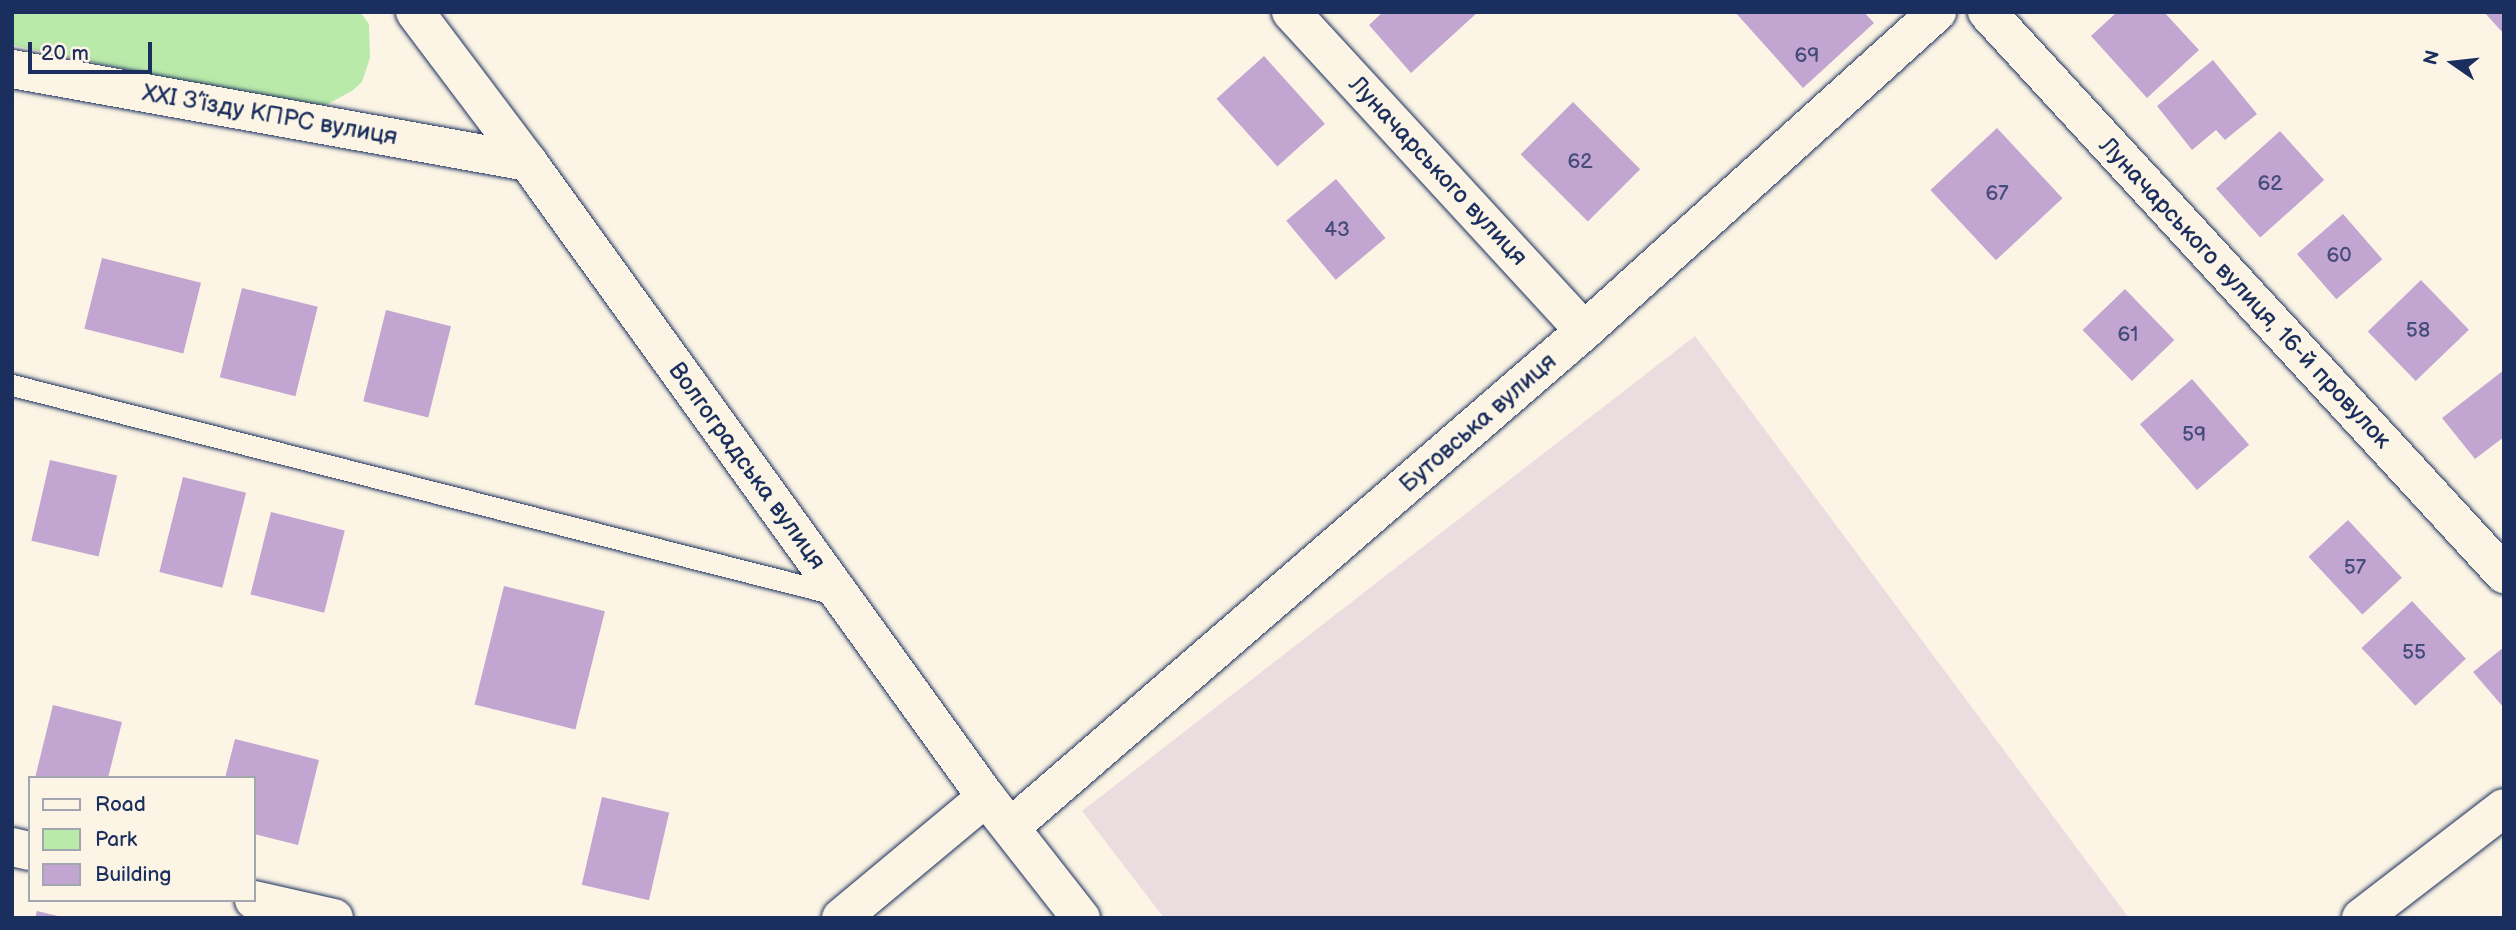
<!DOCTYPE html>
<html>
<head>
<meta charset="utf-8">
<style>
	body { margin:0 }
	#map { position:relative; width:2516px; height:930px; overflow:hidden; background:#fcf5e5; font-family:"Balsamiq Sans",sans-serif }
	div>[style] { position:absolute }
	.built>* { inset:0; background:#ebdddf }
	.green>* { inset:0; background:#baeaaa }
	.building>* { inset:0; background:#c3a5d1; transform-origin:0 0 }
	.roads { filter:drop-shadow(0 0 2px #1b2f5e) drop-shadow(0 0 2px #1b2f5e) }
	.service>* { height:21px; margin:-10.5px; padding:0 10.5px; transform-origin:10.5px; border-radius:10.5px; background:#fcf5e5 }
	.minor>* { height:38px; margin:-19px; padding:0 19px; transform-origin:19px; border-radius:19px; background:#fcf5e5 }
	span { translate:-50% -50%; white-space:nowrap; text-align:center; line-height:1.15; -webkit-text-stroke:6px #fcf5e5; paint-order:stroke }
	.number-label { font-size:21px; color:#454c7b }
	.number-label span { -webkit-text-stroke-width:0 }
	.street-label { font-size:24px; color:#1b2f5e }
	.frame { position:absolute; inset:0; border:14px solid #1b2f5e; pointer-events:none }
	.legend { position:absolute; left:28px; top:776px; width:228px; height:126px; box-sizing:border-box; background:#fcf5e5; border:2px solid #a2a6af; margin:0; padding:9px 12px; list-style:none; font-size:21px; color:#1b2f5e }
	.legend li { display:flex; align-items:center; gap:14px; height:35px }
	.legend b { width:35px; border:2px solid #a2a6af }
	.north { position:absolute; left:2418px; top:28px; width:70px; height:70px; -webkit-text-stroke:5px #fcf5e5; paint-order:stroke; rotate:284deg; font-size:19px; font-weight:700; line-height:28px; text-align:center; color:#1b2f5e }
	.north::after { content:''; display:block; margin:auto; width:24px; height:32px; background:#1b2f5e; clip-path:polygon(50% 0,100% 100%,50% 72%,0 100%) }
	.scale { position:absolute; left:28px; top:42px; width:124px; height:32px; box-sizing:border-box; border:4px solid #1b2f5e; border-top:0; padding-left:9px; font-size:21px; line-height:24px; white-space:nowrap; color:#1b2f5e; -webkit-text-stroke:5px #fcf5e5; paint-order:stroke }
</style>
</head>
<body>
<div id="map">
	<div class="built">
		<i style="clip-path:polygon(1695px 336px,2129px 918px,1164px 918px,1082px 811px)"></i>
	</div>
	<div class="green">
		<i style="clip-path:polygon(12px 12px,360px 12px,369px 24px,370px 58px,362px 82px,352px 91px,322px 107px,301px 107px,12px 45px)"></i>
	</div>
	<div class="building">
		<i style="clip-path:polygon(1383px 12px,1478px 12px,1411px 73px,1369px 25px)"></i>
		<i style="clip-path:polygon(1735px 12px,1864px 12px,1874px 23px,1803px 88px)"></i>
		<i style="clip-path:polygon(2117px 12px,2164px 12px,2199px 50px,2147px 98px,2091px 36px)"></i>
		<i style="clip-path:polygon(2484px 12px,2504px 12px,2504px 34px)"></i>
		<i style="left:1264px;top:56px;width:91px;height:64px;rotate:48deg"></i>
		<i style="clip-path:polygon(2213px 60px,2257px 114px,2225px 140px,2216px 130px,2192px 150px,2157px 106px)"></i>
		<i style="left:1573px;top:102px;width:95px;height:74px;rotate:45deg"></i>
		<i style="left:1997px;top:128px;width:96px;height:91px;rotate:47deg"></i>
		<i style="left:2280px;top:131px;width:66px;height:86px;rotate:48deg"></i>
		<i style="left:1336px;top:179px;width:77px;height:65px;rotate:50deg"></i>
		<i style="left:2343px;top:214px;width:60px;height:61px;rotate:49deg"></i>
		<i style="left:102px;top:258px;width:102px;height:73px;rotate:14deg"></i>
		<i style="left:2421px;top:280px;width:69px;height:74px;rotate:46deg"></i>
		<i style="left:242px;top:288px;width:78px;height:92px;rotate:14deg"></i>
		<i style="left:2125px;top:289px;width:71px;height:59px;rotate:46deg"></i>
		<i style="left:386px;top:310px;width:67px;height:94px;rotate:14deg"></i>
		<i style="clip-path:polygon(2504px 370px,2504px 437px,2475px 459px,2442px 418px)"></i>
		<i style="left:2192px;top:379px;width:87px;height:69px;rotate:49deg"></i>
		<i style="left:50px;top:460px;width:69px;height:83px;rotate:13deg"></i>
		<i style="left:183px;top:477px;width:65px;height:98px;rotate:14deg"></i>
		<i style="left:271px;top:512px;width:76px;height:85px;rotate:14deg"></i>
		<i style="left:2348px;top:520px;width:79px;height:54px;rotate:47deg"></i>
		<i style="left:504px;top:586px;width:104px;height:122px;rotate:14deg"></i>
		<i style="left:2412px;top:601px;width:79px;height:69px;rotate:47deg"></i>
		<i style="clip-path:polygon(2504px 647px,2504px 708px,2473px 672px)"></i>
		<i style="clip-path:polygon(53px 705px,122px 722px,108px 778px,35px 778px)"></i>
		<i style="clip-path:polygon(235px 739px,319px 760px,298px 845px,254px 834px,254px 778px,225px 778px)"></i>
		<i style="left:602px;top:797px;width:69px;height:90px;rotate:13deg"></i>
		<i style="clip-path:polygon(37px 911px,62px 917px,62px 918px,35px 918px)"></i>
	</div>
	<div class="roads">
		<div class="service">
			<i style="left:12px;top:385px;width:853px;rotate:14.25deg"></i>
		</div>
		<div class="minor">
			<i style="left:415px;top:12px;width:188px;rotate:53deg"></i>
			<i style="left:528px;top:162px;width:783px;rotate:54.2deg"></i>
			<i style="left:986px;top:797px;width:154px;rotate:51.9deg"></i>
			<i style="left:1291px;top:12px;width:433px;rotate:47.4deg"></i>
			<i style="left:1987px;top:12px;width:764px;rotate:47.39deg"></i>
			<i style="left:12px;top:69px;width:524px;rotate:10.22deg"></i>
			<i style="left:1012px;top:826px;width:756px;rotate:-40.87deg"></i>
			<i style="left:1584px;top:331px;width:476px;rotate:-42.1deg"></i>
			<i style="left:12px;top:847px;width:18px;rotate:13deg"></i>
			<i style="left:254px;top:900px;width:82px;rotate:12.7deg"></i>
			<i style="left:841px;top:918px;width:189px;rotate:-39.8deg"></i>
			<i style="left:2361px;top:918px;width:180px;rotate:-37.6deg"></i>
		</div>
	</div>
	<div class="number-label">
		<span style="left:1807px;top:56px">69</span>
		<span style="left:1580px;top:162px">62</span>
		<span style="left:2270px;top:184px">62</span>
		<span style="left:1997px;top:194px">67</span>
		<span style="left:1337px;top:230px">43</span>
		<span style="left:2339px;top:256px">60</span>
		<span style="left:2418px;top:331px">58</span>
		<span style="left:2128px;top:335px">61</span>
		<span style="left:2194px;top:435px">59</span>
		<span style="left:2355px;top:568px">57</span>
		<span style="left:2414px;top:653px">55</span>
	</div>
	<div class="street-label">
		<span style="left:270px;top:115px;rotate:10deg">XXI З’їзду КПРС вулиця</span>
		<span style="left:1438px;top:171px;rotate:47deg">Луначарського вулиця</span>
		<span style="left:2245px;top:293px;rotate:47deg">Луначарського вулиця, 16-й провулок</span>
		<span style="left:1478px;top:423px;rotate:-41deg">Бутовська вулиця</span>
		<span style="left:747px;top:466px;rotate:54deg">Волгоградська вулиця</span>
	</div>
	<div class="frame"></div>
	<ul class="legend">
	<li><b style="height:9px;background:#fcf5e5"></b>Road</li>
	<li><b style="height:19px;background:#baeaaa"></b>Park</li>
	<li><b style="height:19px;background:#c3a5d1"></b>Building</li>
	</ul>
	<div class="north">N</div>
	<div class="scale">20 m</div>
</div>
</body>
</html>
